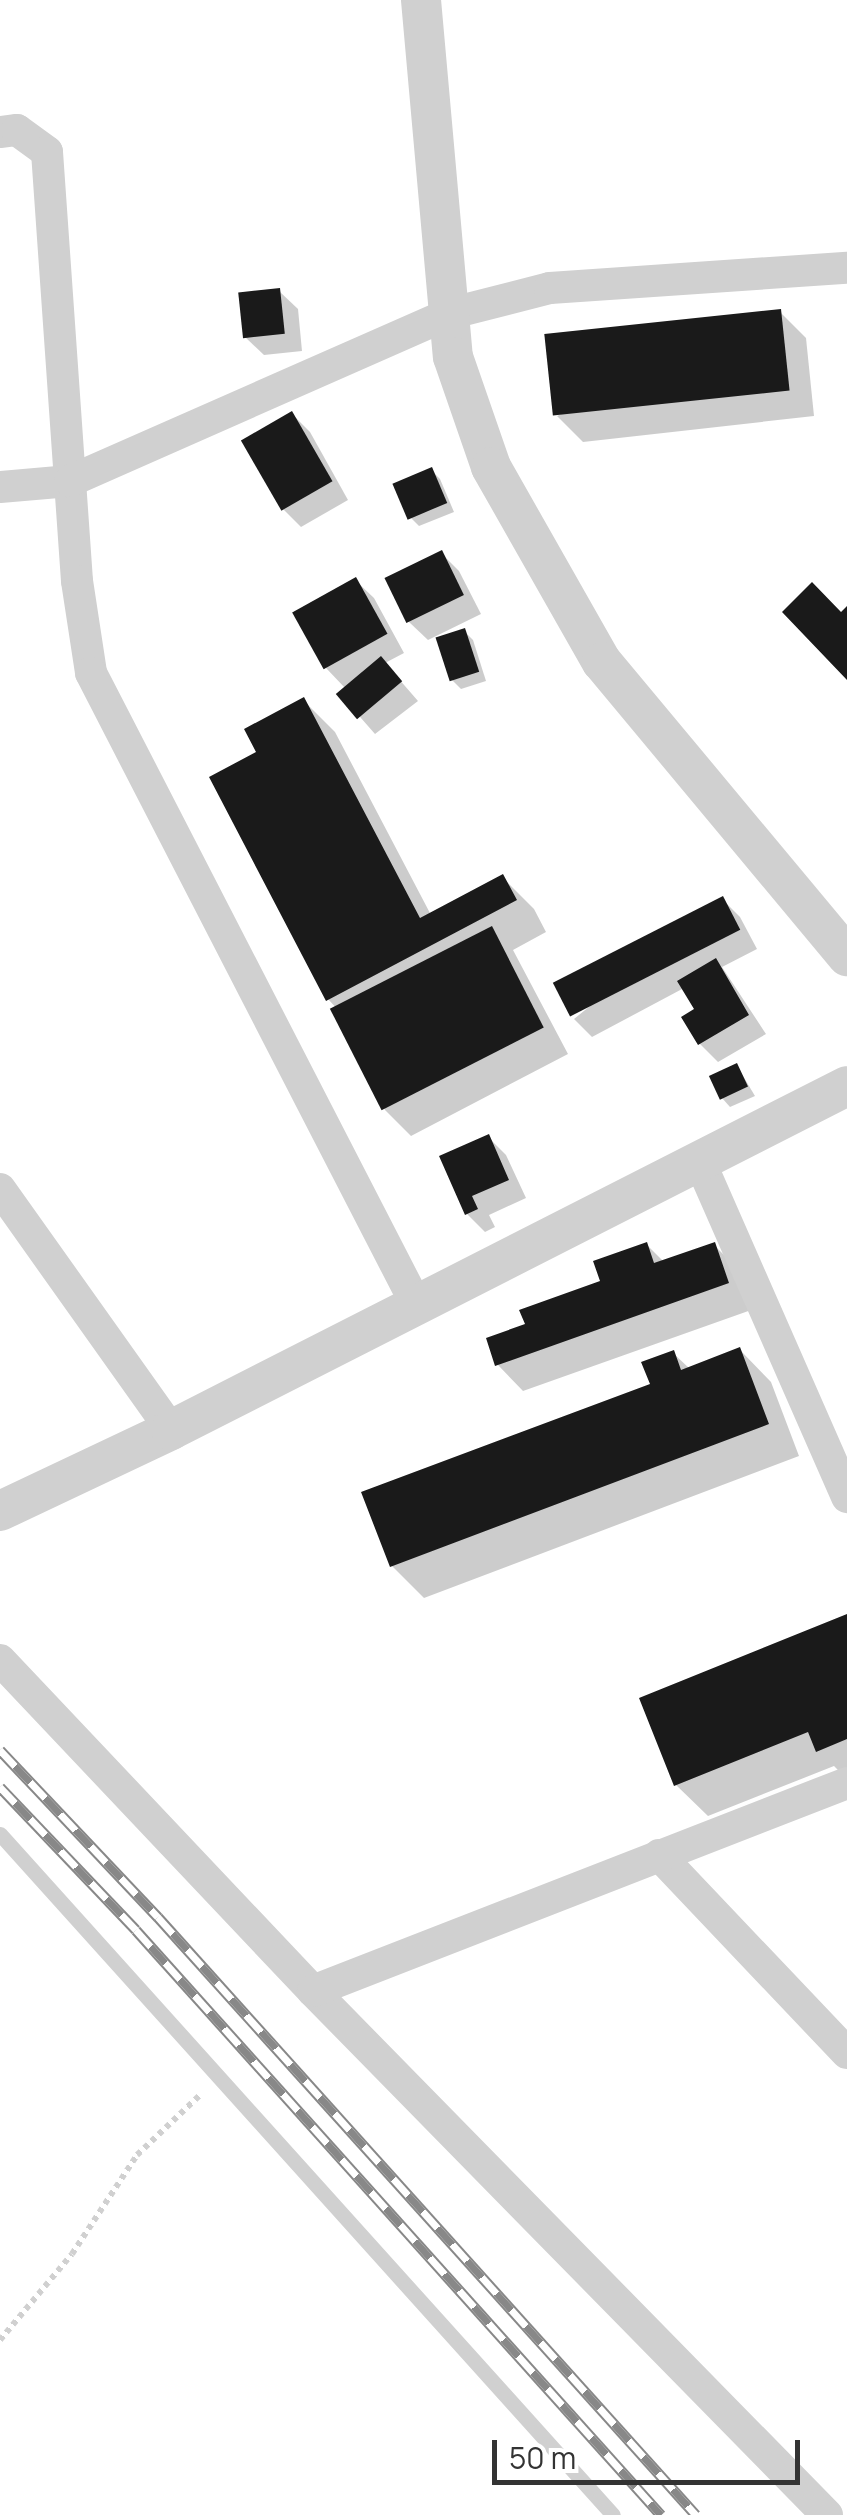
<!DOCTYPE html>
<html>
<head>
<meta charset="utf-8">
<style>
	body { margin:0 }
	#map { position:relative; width:847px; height:2515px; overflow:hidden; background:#fff; font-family:Manrope,sans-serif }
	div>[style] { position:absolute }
	.shadow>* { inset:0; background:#0003 }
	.building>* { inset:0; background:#1a1a1a; transform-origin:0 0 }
	.path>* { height:6px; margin-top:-3px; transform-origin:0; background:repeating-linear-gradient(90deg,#d0d0d0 0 5px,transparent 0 10px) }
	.service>* { height:15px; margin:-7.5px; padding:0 7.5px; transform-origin:7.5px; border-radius:7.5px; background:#d0d0d0 }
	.minor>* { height:32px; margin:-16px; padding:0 16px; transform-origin:16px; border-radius:16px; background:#d0d0d0 }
	.tertiary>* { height:40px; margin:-20px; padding:0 20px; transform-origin:20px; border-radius:20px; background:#d0d0d0 }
	.rail>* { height:11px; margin-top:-5.5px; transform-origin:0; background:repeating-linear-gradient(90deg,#fff 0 22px,#888 0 44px); box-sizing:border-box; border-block:2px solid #888 }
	span { translate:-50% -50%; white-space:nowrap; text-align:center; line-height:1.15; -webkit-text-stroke:10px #fff; paint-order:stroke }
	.scale { position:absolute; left:492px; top:2440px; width:308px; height:45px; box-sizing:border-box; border:5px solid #333; border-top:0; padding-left:12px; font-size:30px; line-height:35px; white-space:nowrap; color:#333; -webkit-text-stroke:8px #fff; paint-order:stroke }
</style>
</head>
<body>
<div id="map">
	<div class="shadow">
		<i style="clip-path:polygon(279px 291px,298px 309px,302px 351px,264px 355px,245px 337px)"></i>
		<i style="clip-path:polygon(780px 312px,806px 338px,814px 416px,583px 442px,557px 416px)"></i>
		<i style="clip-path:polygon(292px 414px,310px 432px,348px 500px,301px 527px,283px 509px)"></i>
		<i style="clip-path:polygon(431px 470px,440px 479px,454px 512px,419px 526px,410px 517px)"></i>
		<i style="clip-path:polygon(441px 553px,459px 571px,481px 614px,428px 640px,409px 622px)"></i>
		<i style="clip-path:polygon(355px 580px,374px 598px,404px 653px,385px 663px,418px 701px,375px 734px,339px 693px,345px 688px,326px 668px)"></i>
		<i style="clip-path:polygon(464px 631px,473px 640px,486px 681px,461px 689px,452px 680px)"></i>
		<i style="clip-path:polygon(304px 701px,335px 732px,431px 915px,502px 877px,534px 909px,546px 932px,513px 950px,568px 1054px,411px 1136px,385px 1110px,338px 1010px,328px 999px,260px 753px)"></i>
		<i style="clip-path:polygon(722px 899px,740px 917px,757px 949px,722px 967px,766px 1034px,718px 1062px,700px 1044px,697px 1010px,684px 988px,592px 1037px,574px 1019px)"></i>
		<i style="clip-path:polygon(737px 1066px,755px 1096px,730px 1107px,722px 1098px)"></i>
		<i style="clip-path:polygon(488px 1137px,506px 1155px,526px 1198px,489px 1215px,495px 1227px,485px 1232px,467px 1214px)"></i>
		<i style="clip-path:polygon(647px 1245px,664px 1262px,714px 1245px,740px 1271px,754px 1309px,523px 1391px,498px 1365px,528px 1325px,603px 1283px)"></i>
		<i style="clip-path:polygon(740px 1350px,771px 1382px,799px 1456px,424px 1598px,392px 1566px,653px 1385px,673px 1353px,690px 1369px)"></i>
		<i style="clip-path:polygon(847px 1617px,847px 1779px,834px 1766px,708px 1816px,676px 1785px)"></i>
	</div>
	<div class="building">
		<i style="left:280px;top:288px;width:46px;height:42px;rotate:84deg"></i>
		<i style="left:781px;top:309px;width:82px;height:238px;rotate:84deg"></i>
		<i style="left:292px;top:411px;width:81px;height:59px;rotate:60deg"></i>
		<i style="left:432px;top:467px;width:39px;height:43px;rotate:67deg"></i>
		<i style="left:442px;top:550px;width:50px;height:64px;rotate:64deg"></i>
		<i style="left:356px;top:577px;width:65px;height:73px;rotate:61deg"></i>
		<i style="clip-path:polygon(812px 582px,841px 612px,847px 606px,847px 680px,782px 612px)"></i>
		<i style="left:465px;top:628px;width:46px;height:31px;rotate:72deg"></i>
		<i style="left:381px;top:656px;width:33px;height:59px;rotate:50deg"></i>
		<i style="clip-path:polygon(304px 697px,420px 918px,503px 874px,517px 900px,326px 1001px,209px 777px,256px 752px,244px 729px)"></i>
		<i style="left:723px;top:896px;width:38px;height:191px;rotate:63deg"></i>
		<i style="left:492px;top:926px;width:114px;height:182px;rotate:63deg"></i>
		<i style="clip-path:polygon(716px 958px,749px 1015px,698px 1045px,681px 1017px,694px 1009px,677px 981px)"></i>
		<i style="left:737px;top:1063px;width:26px;height:31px;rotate:65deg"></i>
		<i style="clip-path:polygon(489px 1134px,509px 1180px,472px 1196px,478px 1209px,465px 1215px,439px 1156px)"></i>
		<i style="clip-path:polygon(647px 1242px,654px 1263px,715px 1242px,729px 1283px,495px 1366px,486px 1338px,525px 1324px,519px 1310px,600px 1281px,593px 1261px)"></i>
		<i style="clip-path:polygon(740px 1347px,769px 1424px,390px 1567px,361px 1492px,650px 1384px,641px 1362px,674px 1350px,681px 1370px)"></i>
		<i style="clip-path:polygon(847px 1614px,847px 1739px,816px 1752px,808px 1732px,674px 1786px,639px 1698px)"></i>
	</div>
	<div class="path">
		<i style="left:0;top:2340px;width:112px;rotate:-50.1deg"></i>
		<i style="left:72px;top:2254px;width:118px;rotate:-56.7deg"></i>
		<i style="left:137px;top:2155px;width:87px;rotate:-43.6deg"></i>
	</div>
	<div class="service">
		<i style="left:0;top:1834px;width:916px;rotate:48.01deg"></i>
	</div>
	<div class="minor">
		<i style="left:0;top:132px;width:17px;rotate:-7deg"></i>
		<i style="left:17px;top:130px;width:37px;rotate:36deg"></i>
		<i style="left:47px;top:152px;width:430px;rotate:86deg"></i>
		<i style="left:77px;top:581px;width:93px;rotate:81.3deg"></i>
		<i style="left:91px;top:673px;width:712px;rotate:62.75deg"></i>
		<i style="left:0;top:487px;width:70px;rotate:-4.9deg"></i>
		<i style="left:70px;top:481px;width:413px;rotate:-23.8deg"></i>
		<i style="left:448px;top:314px;width:105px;rotate:-14.3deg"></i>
		<i style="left:550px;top:288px;width:298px;rotate:-3.9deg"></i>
		<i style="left:700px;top:1162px;width:366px;rotate:66.3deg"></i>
		<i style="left:0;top:1189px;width:296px;rotate:54.6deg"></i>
		<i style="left:0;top:1660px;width:456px;rotate:46.6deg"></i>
		<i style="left:313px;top:1991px;width:734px;rotate:45.55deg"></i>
		<i style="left:659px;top:1855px;width:273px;rotate:46.5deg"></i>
		<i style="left:313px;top:1991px;width:573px;rotate:-21.28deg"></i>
	</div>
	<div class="tertiary">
		<i style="left:421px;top:0;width:358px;rotate:84.9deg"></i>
		<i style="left:453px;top:357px;width:116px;rotate:70.9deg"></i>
		<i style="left:491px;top:467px;width:224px;rotate:60.4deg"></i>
		<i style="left:602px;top:662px;width:383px;rotate:50.2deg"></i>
		<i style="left:0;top:1511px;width:189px;rotate:-25.3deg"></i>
		<i style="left:171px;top:1430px;width:758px;rotate:-26.97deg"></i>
	</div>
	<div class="rail">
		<i style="left:0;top:1750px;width:230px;rotate:46.6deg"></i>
		<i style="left:158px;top:1917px;width:804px;rotate:48.02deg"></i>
		<i style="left:0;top:1787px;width:197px;rotate:46.4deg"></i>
		<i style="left:136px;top:1930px;width:786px;rotate:48.09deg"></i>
	</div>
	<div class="scale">50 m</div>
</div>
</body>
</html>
